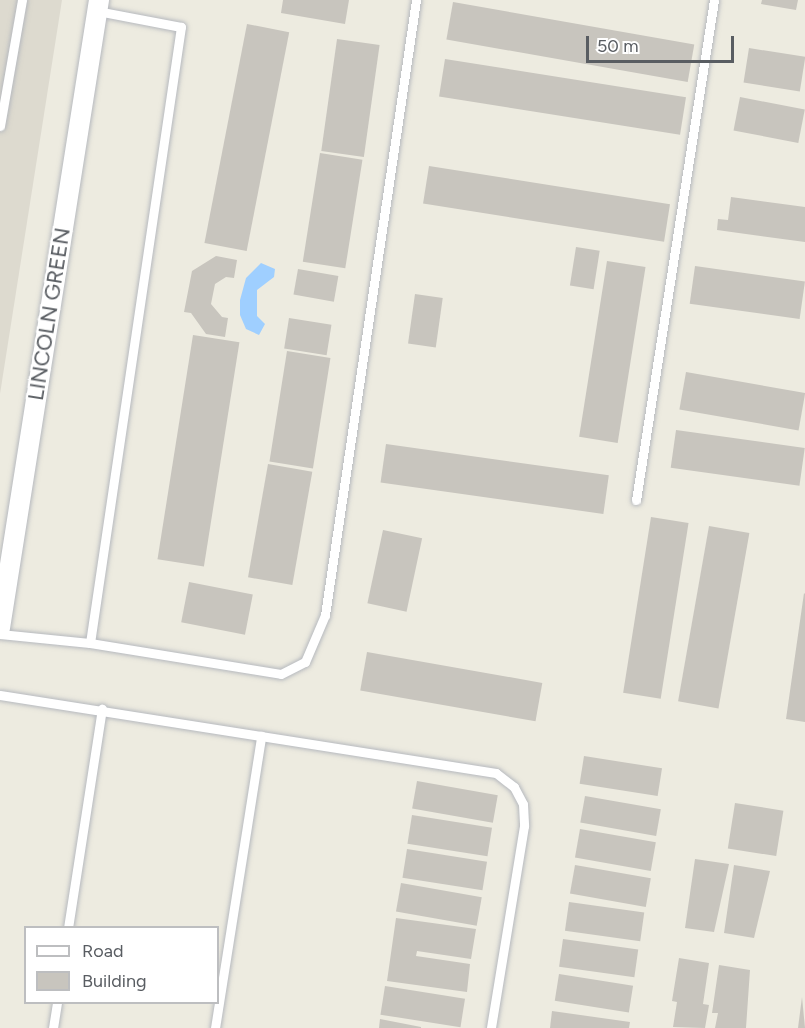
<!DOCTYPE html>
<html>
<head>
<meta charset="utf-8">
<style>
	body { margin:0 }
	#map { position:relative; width:805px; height:1028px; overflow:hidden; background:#edebe0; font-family:Figtree,sans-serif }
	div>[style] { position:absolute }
	.education>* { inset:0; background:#dddacf }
	.water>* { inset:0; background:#9fcfff }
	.building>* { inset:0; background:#c8c5be; transform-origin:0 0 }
	.roads { filter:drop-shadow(0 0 2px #b6b9be) drop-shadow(0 0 2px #b6b9be) }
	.lane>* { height:9px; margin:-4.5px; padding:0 4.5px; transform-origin:4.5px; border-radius:4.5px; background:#fff }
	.street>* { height:20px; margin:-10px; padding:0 10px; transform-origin:10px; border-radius:10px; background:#fff }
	span { translate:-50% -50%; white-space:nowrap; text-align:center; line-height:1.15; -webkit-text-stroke:4.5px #fff; paint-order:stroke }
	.street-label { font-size:22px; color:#595d62 }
	.legend { position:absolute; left:24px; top:926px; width:195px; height:78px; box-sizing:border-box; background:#fff; border:2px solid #bdbec0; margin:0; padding:8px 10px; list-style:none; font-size:18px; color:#595d62 }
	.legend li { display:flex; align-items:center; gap:12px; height:30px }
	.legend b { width:30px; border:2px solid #bdbec0 }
	.scale { position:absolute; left:586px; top:36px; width:148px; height:27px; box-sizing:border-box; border:3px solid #595d62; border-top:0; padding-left:8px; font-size:18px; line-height:21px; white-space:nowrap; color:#595d62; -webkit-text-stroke:4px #fff; paint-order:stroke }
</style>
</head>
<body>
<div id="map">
	<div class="education">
		<i style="clip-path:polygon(0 0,62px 0,0 394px)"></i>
	</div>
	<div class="water">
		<i style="clip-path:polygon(261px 263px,275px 269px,274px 277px,257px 290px,257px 316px,265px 324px,259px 335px,246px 329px,240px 315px,240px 300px,246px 278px)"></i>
	</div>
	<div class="building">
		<i style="clip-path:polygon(283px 0,349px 0,345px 24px,281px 13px)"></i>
		<i style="clip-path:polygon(762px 0,798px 0,796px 10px,761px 4px)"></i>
		<i style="left:453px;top:2px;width:245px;height:38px;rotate:10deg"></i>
		<i style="left:247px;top:24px;width:43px;height:223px;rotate:11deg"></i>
		<i style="left:337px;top:39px;width:43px;height:113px;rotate:8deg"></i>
		<i style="left:749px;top:48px;width:57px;height:35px;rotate:9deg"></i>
		<i style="left:445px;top:59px;width:244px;height:38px;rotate:9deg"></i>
		<i style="left:740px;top:97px;width:66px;height:34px;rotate:11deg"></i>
		<i style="left:320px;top:153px;width:43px;height:110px;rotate:9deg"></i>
		<i style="left:429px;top:166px;width:244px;height:38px;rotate:9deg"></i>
		<i style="clip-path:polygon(731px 197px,805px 207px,805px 242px,717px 230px,718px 219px,728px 220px)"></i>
		<i style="left:576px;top:247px;width:24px;height:39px;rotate:9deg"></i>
		<i style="clip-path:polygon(216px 256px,237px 260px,234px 278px,226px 277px,215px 284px,211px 304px,222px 317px,228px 318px,225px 337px,206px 334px,191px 313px,184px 312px,192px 271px)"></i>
		<i style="left:607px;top:261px;width:39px;height:178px;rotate:9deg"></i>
		<i style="left:695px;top:266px;width:111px;height:38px;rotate:8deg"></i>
		<i style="left:298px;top:269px;width:41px;height:26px;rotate:10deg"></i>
		<i style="left:415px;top:294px;width:28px;height:50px;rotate:8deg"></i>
		<i style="left:289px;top:318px;width:43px;height:31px;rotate:9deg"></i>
		<i style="left:193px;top:335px;width:47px;height:227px;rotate:9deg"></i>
		<i style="left:287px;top:351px;width:44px;height:112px;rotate:9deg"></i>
		<i style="left:686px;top:372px;width:121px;height:38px;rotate:10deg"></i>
		<i style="left:676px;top:430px;width:130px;height:38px;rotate:8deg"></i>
		<i style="left:386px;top:444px;width:225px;height:39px;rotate:8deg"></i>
		<i style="left:268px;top:464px;width:45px;height:115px;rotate:10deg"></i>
		<i style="left:651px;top:517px;width:38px;height:178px;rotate:9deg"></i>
		<i style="left:709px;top:526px;width:41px;height:178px;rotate:10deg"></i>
		<i style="left:383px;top:530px;width:40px;height:75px;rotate:12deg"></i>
		<i style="left:189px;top:582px;width:65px;height:41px;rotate:11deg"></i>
		<i style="clip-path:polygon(804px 593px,805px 594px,805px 722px,786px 719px)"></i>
		<i style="left:367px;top:652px;width:178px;height:39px;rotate:10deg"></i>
		<i style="left:584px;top:756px;width:79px;height:28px;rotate:9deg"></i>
		<i style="left:417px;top:781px;width:82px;height:28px;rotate:10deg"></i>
		<i style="left:585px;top:796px;width:77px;height:27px;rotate:10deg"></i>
		<i style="left:735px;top:803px;width:49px;height:46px;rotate:9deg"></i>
		<i style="left:412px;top:815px;width:81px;height:29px;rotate:9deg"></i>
		<i style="left:580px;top:829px;width:77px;height:29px;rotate:10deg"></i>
		<i style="left:407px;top:849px;width:81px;height:29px;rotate:9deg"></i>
		<i style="clip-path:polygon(695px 859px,729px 864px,714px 932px,685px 928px)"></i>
		<i style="left:575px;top:865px;width:77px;height:29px;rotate:10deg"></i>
		<i style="clip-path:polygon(734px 865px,770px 871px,754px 938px,724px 933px)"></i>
		<i style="left:401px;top:883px;width:82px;height:29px;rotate:10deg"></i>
		<i style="left:569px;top:902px;width:76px;height:29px;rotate:8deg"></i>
		<i style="clip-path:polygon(396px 918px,476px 929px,471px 959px,417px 951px,416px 956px,470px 964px,467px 992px,387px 981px)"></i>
		<i style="left:563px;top:939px;width:76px;height:28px;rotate:8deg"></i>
		<i style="clip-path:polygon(679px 958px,709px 963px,703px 1004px,709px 1005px,705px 1028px,673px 1027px,677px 1002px,672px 1001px)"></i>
		<i style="clip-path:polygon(719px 965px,750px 970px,746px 1028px,715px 1028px,718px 1013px,712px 1013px)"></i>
		<i style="left:559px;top:974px;width:75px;height:27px;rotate:9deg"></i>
		<i style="left:385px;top:986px;width:81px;height:29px;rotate:9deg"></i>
		<i style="clip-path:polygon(802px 997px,805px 1028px,798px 1028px)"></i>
		<i style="clip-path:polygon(552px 1011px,630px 1022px,629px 1028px,550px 1028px)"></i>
		<i style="clip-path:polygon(380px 1019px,421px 1027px,421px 1028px,379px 1028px)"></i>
	</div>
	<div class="roads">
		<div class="lane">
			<i style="left:0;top:126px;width:128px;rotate:-80.1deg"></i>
			<i style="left:636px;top:500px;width:506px;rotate:-81.13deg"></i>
			<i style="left:0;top:634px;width:90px;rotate:5.7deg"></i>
			<i style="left:90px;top:643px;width:193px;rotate:9.2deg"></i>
			<i style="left:281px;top:674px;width:27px;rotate:-27deg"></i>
			<i style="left:305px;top:662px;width:51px;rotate:-66.9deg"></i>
			<i style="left:325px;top:615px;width:622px;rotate:-81.58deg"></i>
			<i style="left:90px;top:643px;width:623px;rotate:-81.6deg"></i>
			<i style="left:181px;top:27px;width:86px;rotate:-169.2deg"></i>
			<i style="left:0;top:695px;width:502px;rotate:8.94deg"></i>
			<i style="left:496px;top:773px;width:23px;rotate:38deg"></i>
			<i style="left:514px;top:787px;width:19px;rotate:62deg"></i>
			<i style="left:523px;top:804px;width:22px;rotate:87deg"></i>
			<i style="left:524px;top:826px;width:205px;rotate:99.3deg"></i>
			<i style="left:68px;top:928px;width:222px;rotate:-81.2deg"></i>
			<i style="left:53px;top:1028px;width:26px;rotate:-81deg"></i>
			<i style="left:215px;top:1028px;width:296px;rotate:-81deg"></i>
		</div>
		<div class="street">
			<i style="left:0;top:628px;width:636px;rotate:-81.04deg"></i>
		</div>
	</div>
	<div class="street-label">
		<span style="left:49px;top:314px;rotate:-81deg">LINCOLN GREEN</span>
	</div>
	<ul class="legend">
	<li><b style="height:8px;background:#fff"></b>Road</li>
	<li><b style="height:16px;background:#c8c5be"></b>Building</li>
	</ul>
	<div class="scale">50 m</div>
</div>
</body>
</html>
